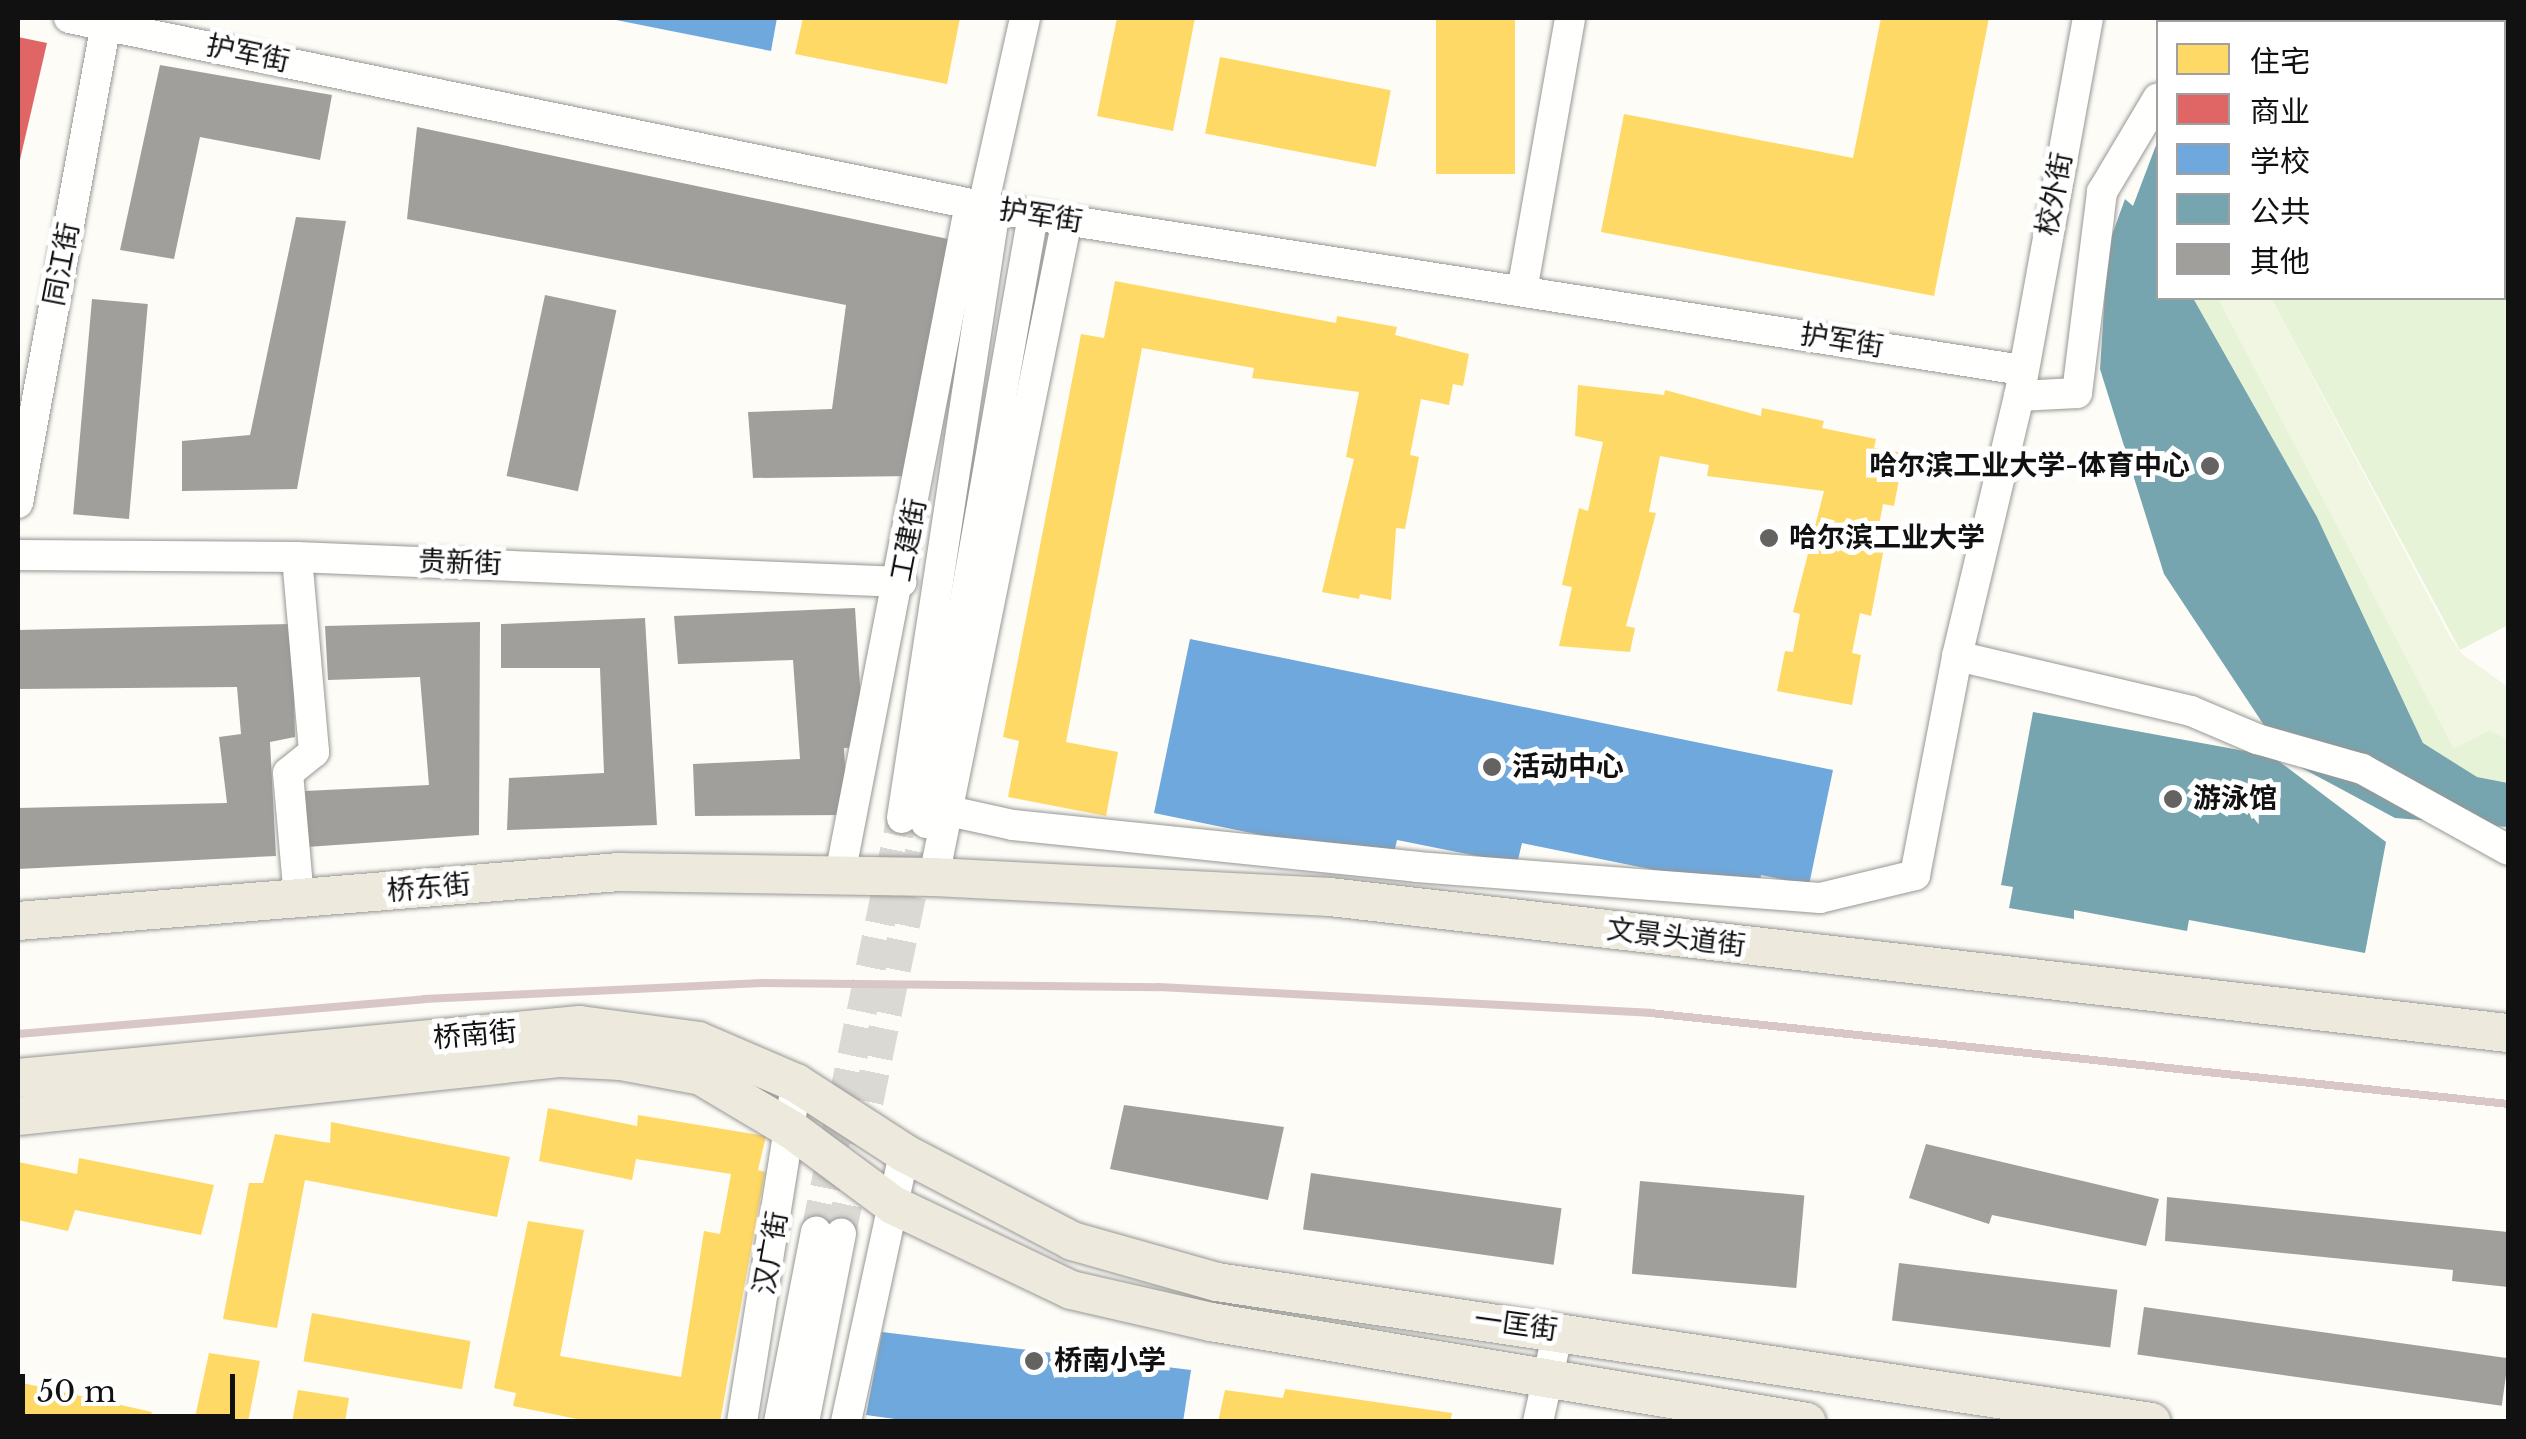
<!DOCTYPE html>
<html>
<head>
<meta charset="utf-8">
<style>
	body { margin:0 }
	#map { position:relative; width:2526px; height:1439px; overflow:hidden; background:#fdfcf7; font-family:"Libre Baskerville","Noto Sans SC",serif }
	div>[style] { position:absolute }
	.green>* { inset:0; background:#e7f3d7 }
	.pitch>* { inset:0; background:#f0f6e1 }
	.homes>* { inset:0; background:#ffd966; transform-origin:0 0 }
	.shops>* { inset:0; background:#e06666 }
	.schools>* { inset:0; background:#6fa8dc }
	.public>* { inset:0; background:#76a5af }
	.building>* { inset:0; background:#a19f9c; transform-origin:0 0 }
	.minor-tunnel>* { height:30px; margin-top:-15px; transform-origin:0; background:repeating-linear-gradient(90deg,#dad9d4 0 30px,transparent 0 45px) }
	.roads { filter:drop-shadow(0 0 2px #979795) drop-shadow(0 0 2px #979795) }
	.minor>* { height:30px; margin:-15px; padding:0 15px; transform-origin:15px; border-radius:15px; background:#fffffe }
	.major>* { height:38px; margin:-19px; padding:0 19px; transform-origin:19px; border-radius:19px; background:#ede9dc }
	.rail>* { height:8px; margin:-4px; padding:0 4px; transform-origin:4px; border-radius:4px; background:#d9c6c7 }
	.dots>* { width:28px; height:28px; translate:-50% -50%; box-sizing:border-box; border:5px solid #fff; border-radius:50% }
	span { translate:-50% -50%; white-space:nowrap; text-align:center; line-height:1.15; -webkit-text-stroke:10px #fff; paint-order:stroke }
	.street-label { font-size:28px; color:#111 }
	.poi-label { font-size:28px; color:#111; font-weight:700 }
	.right { translate:-100% -50%; text-align:right }
	.left { translate:0 -50%; text-align:left }
	.frame { position:absolute; inset:0; border:20px solid #111; pointer-events:none }
	.legend { position:absolute; left:2156px; top:20px; width:350px; height:280px; box-sizing:border-box; background:#fff; border:2px solid #a0a0a0; margin:0; padding:12px 18px; list-style:none; font-size:30px; color:#111 }
	.legend li { display:flex; align-items:center; gap:20px; height:50px }
	.legend b { width:50px; border:2px solid #a0a0a0 }
	.scale { position:absolute; left:20px; top:1374px; width:215px; height:45px; box-sizing:border-box; border:5px solid #111; border-top:0; padding-left:12px; font-size:30px; line-height:35px; white-space:nowrap; color:#111; -webkit-text-stroke:8px #fff; paint-order:stroke }
</style>
</head>
<body>
<div id="map">
	<div class="green">
		<i style="clip-path:polygon(2508px 147px,2508px 625px,2460px 650px,2271px 298px,2504px 298px)"></i>
		<i style="clip-path:polygon(2193px 298px,2218px 298px,2454px 748px,2490px 730px,2508px 740px,2508px 783px,2477px 777px,2423px 743px,2317px 517px)"></i>
	</div>
	<div class="pitch">
		<i style="clip-path:polygon(2218px 298px,2271px 298px,2449px 635px,2462px 654px,2508px 687px,2508px 740px,2490px 730px,2454px 749px)"></i>
	</div>
	<div class="homes">
		<i style="clip-path:polygon(803px 18px,960px 18px,947px 84px,795px 54px)"></i>
		<i style="clip-path:polygon(1117px 18px,1195px 18px,1173px 131px,1097px 116px)"></i>
		<i style="left:1436px;top:18px;width:79px;height:156px"></i>
		<i style="clip-path:polygon(1881px 18px,1989px 18px,1934px 296px,1601px 232px,1624px 114px,1853px 158px)"></i>
		<i style="left:1220px;top:57px;width:174px;height:78px;rotate:11deg"></i>
		<i style="clip-path:polygon(1115px 281px,1336px 323px,1337px 316px,1397px 327px,1395px 335px,1469px 354px,1463px 386px,1453px 384px,1449px 405px,1421px 399px,1410px 455px,1419px 457px,1405px 529px,1396px 528px,1391px 600px,1360px 594px,1359px 599px,1322px 592px,1354px 459px,1346px 457px,1359px 392px,1252px 378px,1254px 368px,1142px 348px,1066px 742px,1118px 752px,1106px 816px,1008px 797px,1019px 741px,1003px 737px,1081px 334px,1104px 338px)"></i>
		<i style="clip-path:polygon(1578px 385px,1664px 395px,1665px 390px,1761px 416px,1762px 408px,1824px 421px,1822px 428px,1876px 439px,1874px 448px,1904px 453px,1894px 506px,1883px 504px,1876px 541px,1885px 543px,1871px 616px,1860px 613px,1852px 653px,1861px 655px,1852px 705px,1777px 691px,1785px 651px,1793px 652px,1800px 614px,1793px 612px,1824px 491px,1707px 476px,1709px 465px,1660px 456px,1649px 512px,1656px 513px,1626px 626px,1635px 628px,1630px 652px,1559px 646px,1572px 587px,1562px 585px,1579px 508px,1588px 511px,1603px 442px,1575px 436px)"></i>
		<i style="clip-path:polygon(548px 1108px,637px 1126px,638px 1115px,766px 1136px,758px 1170px,765px 1172px,720px 1422px,592px 1422px,513px 1406px,516px 1393px,494px 1388px,528px 1221px,584px 1230px,560px 1356px,681px 1377px,704px 1231px,720px 1234px,731px 1174px,636px 1159px,632px 1180px,539px 1161px)"></i>
		<i style="clip-path:polygon(331px 1122px,510px 1157px,497px 1217px,305px 1180px,277px 1328px,223px 1319px,249px 1183px,263px 1183px,275px 1134px,330px 1143px)"></i>
		<i style="clip-path:polygon(79px 1158px,214px 1185px,201px 1235px,75px 1210px,68px 1231px,18px 1220px,18px 1162px,77px 1174px)"></i>
		<i style="left:312px;top:1313px;width:161px;height:49px;rotate:10deg"></i>
		<i style="clip-path:polygon(209px 1353px,260px 1361px,248px 1422px,194px 1422px)"></i>
		<i style="clip-path:polygon(18px 1382px,152px 1412px,149px 1422px,18px 1422px)"></i>
		<i style="clip-path:polygon(1285px 1389px,1452px 1413px,1450px 1422px,1218px 1422px,1225px 1390px,1283px 1398px)"></i>
		<i style="clip-path:polygon(298px 1390px,349px 1398px,345px 1422px,292px 1422px)"></i>
	</div>
	<div class="shops">
		<i style="clip-path:polygon(18px 37px,47px 43px,19px 164px,18px 164px)"></i>
	</div>
	<div class="schools">
		<i style="clip-path:polygon(606px 18px,777px 18px,771px 51px)"></i>
		<i style="clip-path:polygon(1190px 639px,1833px 770px,1809px 885px,1761px 875px,1758px 891px,1522px 843px,1517px 864px,1397px 840px,1392px 862px,1154px 813px)"></i>
		<i style="clip-path:polygon(882px 1332px,1191px 1370px,1183px 1422px,917px 1422px,866px 1415px)"></i>
	</div>
	<div class="public">
		<i style="clip-path:polygon(2301px 18px,2508px 18px,2508px 49px,2504px 22px,2289px 22px)"></i>
		<i style="clip-path:polygon(2158px 140px,2158px 298px,2193px 298px,2317px 517px,2423px 743px,2477px 777px,2508px 783px,2508px 827px,2395px 818px,2287px 760px,2164px 574px,2100px 369px,2108px 246px,2125px 199px,2133px 206px)"></i>
		<i style="clip-path:polygon(2033px 712px,2272px 756px,2386px 842px,2365px 953px,2189px 920px,2187px 931px,2074px 910px,2074px 919px,2009px 908px,2013px 887px,2001px 885px)"></i>
	</div>
	<div class="building">
		<i style="clip-path:polygon(160px 65px,332px 95px,320px 160px,200px 137px,174px 259px,120px 250px)"></i>
		<i style="clip-path:polygon(417px 127px,953px 240px,912px 476px,753px 478px,748px 412px,832px 409px,846px 305px,407px 219px)"></i>
		<i style="clip-path:polygon(296px 217px,346px 221px,297px 489px,182px 491px,182px 441px,250px 435px)"></i>
		<i style="left:545px;top:295px;width:73px;height:185px;rotate:12deg"></i>
		<i style="left:92px;top:299px;width:56px;height:216px;rotate:5deg"></i>
		<i style="clip-path:polygon(855px 608px,864px 747px,844px 748px,848px 815px,695px 816px,693px 764px,800px 759px,793px 660px,678px 664px,674px 616px)"></i>
		<i style="clip-path:polygon(645px 618px,657px 825px,507px 830px,509px 778px,604px 773px,600px 668px,501px 668px,501px 624px)"></i>
		<i style="clip-path:polygon(480px 622px,479px 835px,307px 847px,305px 791px,429px 785px,420px 677px,328px 680px,325px 626px)"></i>
		<i style="clip-path:polygon(292px 624px,295px 737px,270px 742px,276px 856px,18px 869px,18px 808px,227px 803px,219px 737px,241px 734px,237px 687px,18px 689px,18px 630px)"></i>
		<i style="clip-path:polygon(1124px 1105px,1284px 1127px,1268px 1200px,1110px 1169px)"></i>
		<i style="clip-path:polygon(1926px 1144px,2159px 1199px,2146px 1246px,1992px 1215px,1989px 1224px,1909px 1198px)"></i>
		<i style="left:1311px;top:1173px;width:253px;height:57px;rotate:8deg"></i>
		<i style="left:1640px;top:1181px;width:165px;height:93px;rotate:5deg"></i>
		<i style="clip-path:polygon(2167px 1197px,2508px 1232px,2508px 1287px,2452px 1281px,2453px 1270px,2165px 1241px)"></i>
		<i style="left:1899px;top:1263px;width:220px;height:58px;rotate:7deg"></i>
		<i style="left:2144px;top:1307px;width:368px;height:48px;rotate:8deg"></i>
	</div>
	<div class="minor-tunnel">
		<i style="left:816px;top:1232px;width:423px;rotate:-78.3deg"></i>
		<i style="left:841px;top:1234px;width:420px;rotate:-78.3deg"></i>
	</div>
	<div class="roads">
		<div class="minor">
			<i style="left:69px;top:18px;width:945px;rotate:11.65deg"></i>
			<i style="left:995px;top:209px;width:1040px;rotate:8.91deg"></i>
			<i style="left:2088px;top:18px;width:384px;rotate:100.3deg"></i>
			<i style="left:2019px;top:396px;width:267px;rotate:103.4deg"></i>
			<i style="left:1957px;top:656px;width:240px;rotate:13.2deg"></i>
			<i style="left:2191px;top:711px;width:72px;rotate:23deg"></i>
			<i style="left:2257px;top:739px;width:109px;rotate:15.9deg"></i>
			<i style="left:2362px;top:769px;width:167px;rotate:29deg"></i>
			<i style="left:2238px;top:22px;width:11px;rotate:-22deg"></i>
			<i style="left:983px;top:206px;width:193px;rotate:-77.4deg"></i>
			<i style="left:1522px;top:291px;width:277px;rotate:-80deg"></i>
			<i style="left:2019px;top:396px;width:58px;rotate:-3deg"></i>
			<i style="left:2077px;top:393px;width:203px;rotate:-82.9deg"></i>
			<i style="left:2102px;top:192px;width:109px;rotate:-59.2deg"></i>
			<i style="left:18px;top:503px;width:486px;rotate:-79.6deg"></i>
			<i style="left:18px;top:555px;width:279px;rotate:0.4deg"></i>
			<i style="left:297px;top:557px;width:605px;rotate:2.37deg"></i>
			<i style="left:297px;top:557px;width:196px;rotate:85deg"></i>
			<i style="left:314px;top:752px;width:33px;rotate:141deg"></i>
			<i style="left:288px;top:773px;width:126px;rotate:85deg"></i>
			<i style="left:949px;top:811px;width:66px;rotate:12.3deg"></i>
			<i style="left:1013px;top:825px;width:406px;rotate:5.9deg"></i>
			<i style="left:1417px;top:867px;width:404px;rotate:4.4deg"></i>
			<i style="left:1820px;top:898px;width:98px;rotate:-13.6deg"></i>
			<i style="left:1915px;top:875px;width:223px;rotate:-79.1deg"></i>
			<i style="left:902px;top:818px;width:616px;rotate:-81.32deg"></i>
			<i style="left:926px;top:823px;width:617px;rotate:-80.02deg"></i>
			<i style="left:840px;top:875px;width:683px;rotate:-79.04deg"></i>
			<i style="left:934px;top:877px;width:670px;rotate:-78.56deg"></i>
			<i style="left:742px;top:1422px;width:343px;rotate:-80.9deg"></i>
			<i style="left:779px;top:1422px;width:194px;rotate:-79deg"></i>
			<i style="left:804px;top:1422px;width:192px;rotate:-78.9deg"></i>
			<i style="left:846px;top:1422px;width:275px;rotate:-77.8deg"></i>
			<i style="left:1538px;top:1422px;width:93px;rotate:-77.6deg"></i>
		</div>
		<div class="major">
			<i style="left:18px;top:921px;width:603px;rotate:-4.66deg"></i>
			<i style="left:619px;top:872px;width:315px;rotate:0.9deg"></i>
			<i style="left:934px;top:877px;width:397px;rotate:2.9deg"></i>
			<i style="left:1330px;top:897px;width:1186px;rotate:6.59deg"></i>
			<i style="left:18px;top:1078px;width:564px;rotate:-5.39deg"></i>
			<i style="left:580px;top:1025px;width:119px;rotate:7.7deg"></i>
			<i style="left:698px;top:1041px;width:107px;rotate:23.2deg"></i>
			<i style="left:796px;top:1083px;width:129px;rotate:32.9deg"></i>
			<i style="left:904px;top:1153px;width:190px;rotate:27.6deg"></i>
			<i style="left:1072px;top:1241px;width:151px;rotate:15.8deg"></i>
			<i style="left:1217px;top:1282px;width:945px;rotate:8.52deg"></i>
			<i style="left:18px;top:1116px;width:546px;rotate:-6.1deg"></i>
			<i style="left:561px;top:1058px;width:60px;rotate:2.9deg"></i>
			<i style="left:621px;top:1061px;width:81px;rotate:10.6deg"></i>
			<i style="left:701px;top:1076px;width:106px;rotate:30.7deg"></i>
			<i style="left:792px;top:1130px;width:126px;rotate:36.6deg"></i>
			<i style="left:893px;top:1205px;width:197px;rotate:25.5deg"></i>
			<i style="left:1071px;top:1290px;width:144px;rotate:12.9deg"></i>
			<i style="left:1211px;top:1322px;width:604px;rotate:9.52deg"></i>
		</div>
	</div>
	<div class="rail">
		<i style="left:18px;top:1034px;width:408px;rotate:-4.9deg"></i>
		<i style="left:424px;top:999px;width:338px;rotate:-2.7deg"></i>
		<i style="left:762px;top:983px;width:396px;rotate:0.6deg"></i>
		<i style="left:1158px;top:987px;width:493px;rotate:3deg"></i>
		<i style="left:1650px;top:1013px;width:863px;rotate:6.05deg"></i>
	</div>
	<div class="dots">
		<i style="left:2210px;top:466px;background:#646362"></i>
		<i style="left:1769px;top:538px;background:#646362"></i>
		<i style="left:1492px;top:767px;background:#646362"></i>
		<i style="left:2173px;top:799px;background:#646362"></i>
		<i style="left:1034px;top:1361px;background:#646362"></i>
	</div>
	<div class="street-label">
		<span style="left:248px;top:54px;rotate:12deg">护军街</span>
		<span style="left:2055px;top:194px;rotate:-79deg">校外街</span>
		<span style="left:1041px;top:216px;rotate:9deg">护军街</span>
		<span style="left:62px;top:264px;rotate:-79deg">同江街</span>
		<span style="left:1842px;top:341px;rotate:9deg">护军街</span>
		<span style="left:909px;top:540px;rotate:-79deg">工建街</span>
		<span style="left:460px;top:563px;rotate:2deg">贵新街</span>
		<span style="left:429px;top:888px;rotate:-5deg">桥东街</span>
		<span style="left:1676px;top:938px;rotate:7deg">文景头道街</span>
		<span style="left:475px;top:1035px;rotate:-5deg">桥南街</span>
		<span style="left:771px;top:1253px;rotate:-80deg">汉广街</span>
		<span style="left:1516px;top:1325px;rotate:8deg">一匡街</span>
	</div>
	<div class="poi-label">
		<span class="right" style="left:2190px;top:466px">哈尔滨工业大学-体育中心</span>
		<span class="left" style="left:1789px;top:538px">哈尔滨工业大学</span>
		<span class="left" style="left:1512px;top:767px">活动中心</span>
		<span class="left" style="left:2193px;top:799px">游泳馆</span>
		<span class="left" style="left:1054px;top:1361px">桥南小学</span>
	</div>
	<div class="frame"></div>
	<ul class="legend">
	<li><b style="height:28px;background:#ffd966"></b>住宅</li>
	<li><b style="height:28px;background:#e06666"></b>商业</li>
	<li><b style="height:28px;background:#6fa8dc"></b>学校</li>
	<li><b style="height:28px;background:#76a5af"></b>公共</li>
	<li><b style="height:28px;background:#a19f9c"></b>其他</li>
	</ul>
	<div class="scale">50 m</div>
</div>
</body>
</html>
